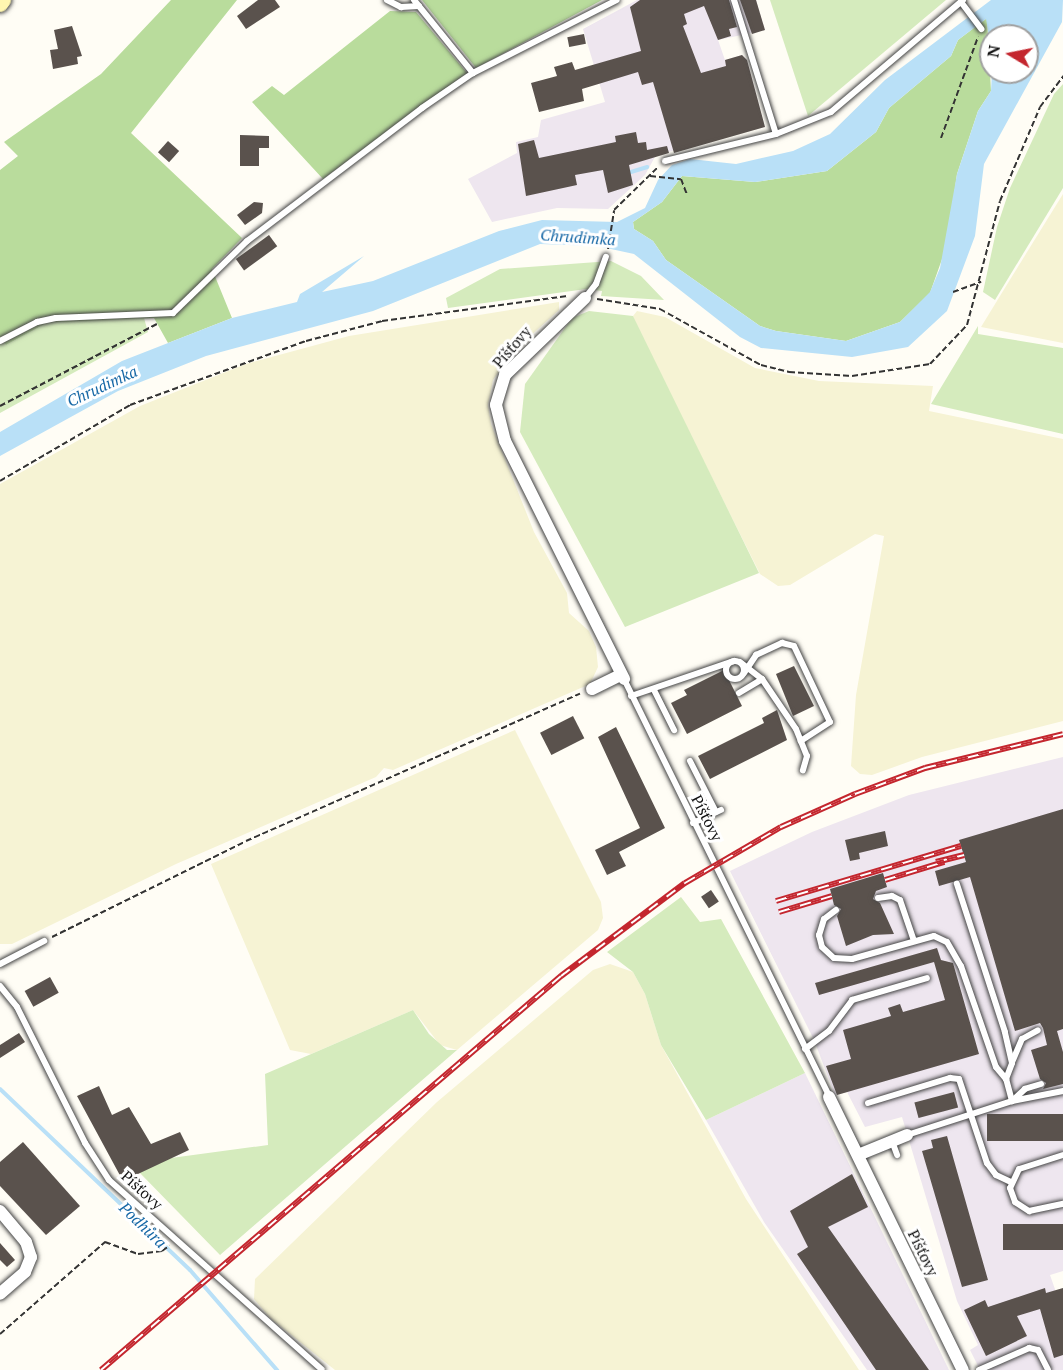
<!DOCTYPE html>
<html>
<head>
<meta charset="utf-8">
<style>
	body { margin:0 }
	#map { position:relative; width:1063px; height:1370px; overflow:hidden; background:#fffdf5; font-family:"PT Serif",serif }
	div>[style] { position:absolute }
	.industrial>* { inset:0; background:#eee6ef }
	.farmland>* { inset:0; background:#f6f3d4 }
	.green>* { inset:0; background:#d5ebbd }
	.forest>* { inset:0; background:#b9dc9c }
	.water>* { inset:0; background:#b9e0f7 }
	.stream>* { height:4px; margin:-2px; padding:0 2px; transform-origin:2px; border-radius:2px; background:#b9e0f7 }
	.building>* { inset:0; background:#5a524d; transform-origin:0 0 }
	.path>* { height:2px; margin-top:-1px; transform-origin:0; background:repeating-linear-gradient(90deg,#333 0 6px,transparent 0 9px) }
	.roads { filter:drop-shadow(0 0 2px #444) drop-shadow(0 0 2px #444) }
	.lane>* { height:6px; margin:-3px; padding:0 3px; transform-origin:3px; border-radius:3px; background:#fff }
	.lane>.ring { margin:-3px; padding:0; box-sizing:content-box; background:none; border:6px solid #fff; border-radius:50% }
	.street>* { height:12px; margin:-6px; padding:0 6px; transform-origin:6px; border-radius:6px; background:#fff }
	.secondary>* { height:16px; margin:-8px; padding:0 8px; transform-origin:8px; border-radius:8px; background:#fff6b0 }
	.rail>* { height:6px; margin-top:-3px; transform-origin:0; background:repeating-linear-gradient(90deg,#fff 0 11px,#c4262e 0 22px); box-sizing:border-box; border-block:2px solid #c4262e }
	span { translate:-50% -50%; white-space:nowrap; text-align:center; line-height:1.15; -webkit-text-stroke:6px #fff; paint-order:stroke }
	.street-label { font-size:15px; color:#111 }
	.water-label { font-size:16px; color:#1768a6; font-style:italic }
	.north { position:absolute; left:979px; top:24px; width:60px; height:60px; box-sizing:border-box; background:#fff; border:2px solid #a0a0a0; border-radius:50%; rotate:280deg; font-size:16px; font-weight:700; line-height:24px; text-align:center; color:#111 }
	.north::after { content:''; display:block; margin:auto; width:21px; height:27px; background:#c4262e; clip-path:polygon(50% 0,100% 100%,50% 72%,0 100%) }
</style>
</head>
<body>
<div id="map">
	<div class="industrial">
		<i style="clip-path:polygon(637px 0,756px 0,765px 30px,718px 40px,725px 60px,742px 55px,747px 60px,765px 127px,656px 155px,645px 175px,608px 209px,557px 208px,492px 222px,468px 179px,517px 153px,516px 142px,538px 137px,541px 120px,605px 102px,583px 29px)"></i>
		<i style="clip-path:polygon(1063px 757px,1063px 1271px,1050px 1275px,1063px 1312px,1063px 1370px,980px 1370px,970px 1350px,978px 1345px,957px 1301px,902px 1117px,865px 1127px,847px 1092px,835px 1095px,814px 1040px,730px 871px,812px 832px,909px 795px)"></i>
		<i style="clip-path:polygon(805px 1073px,949px 1370px,867px 1370px,764px 1222px,706px 1120px)"></i>
	</div>
	<div class="farmland">
		<i style="clip-path:polygon(1063px 194px,1063px 343px,981px 327px,1011px 278px)"></i>
		<i style="clip-path:polygon(559px 302px,559px 310px,516px 349px,493px 380px,488px 405px,491px 424px,534px 532px,567px 593px,569px 613px,589px 631px,596px 647px,598px 667px,590px 684px,393px 770px,384px 768px,376px 777px,176px 864px,12px 944px,0 944px,0 484px,140px 406px,246px 364px,349px 336px)"></i>
		<i style="clip-path:polygon(637px 311px,665px 317px,755px 368px,819px 381px,933px 386px,929px 411px,1063px 439px,1063px 721px,922px 757px,872px 775px,860px 774px,851px 766px,856px 695px,884px 536px,875px 534px,790px 585px,778px 586px,760px 574px,636px 326px,633px 316px)"></i>
		<i style="clip-path:polygon(515px 730px,601px 902px,603px 918px,598px 930px,457px 1050px,440px 1045px,413px 1010px,311px 1054px,290px 1050px,211px 864px)"></i>
		<i style="clip-path:polygon(610px 964px,633px 972px,645px 994px,661px 1045px,746px 1199px,859px 1370px,335px 1370px,270px 1318px,254px 1299px,255px 1279px,437px 1102px,593px 970px)"></i>
	</div>
	<div class="green">
		<i style="clip-path:polygon(770px 0,946px 0,808px 116px)"></i>
		<i style="clip-path:polygon(1063px 84px,1063px 188px,995px 300px,983px 292px,997px 227px,1010px 188px,1054px 94px)"></i>
		<i style="clip-path:polygon(611px 261px,641px 276px,664px 300px,601px 296px,602px 291px,586px 289px,448px 308px,446px 298px,500px 269px)"></i>
		<i style="clip-path:polygon(589px 311px,633px 316px,759px 573px,625px 627px,520px 432px,525px 384px,572px 318px)"></i>
		<i style="clip-path:polygon(144px 318px,148px 332px,0 413px,0 339px,6px 345px,47px 323px)"></i>
		<i style="clip-path:polygon(978px 326px,978px 334px,1063px 348px,1063px 434px,931px 404px)"></i>
		<i style="clip-path:polygon(681px 897px,700px 922px,721px 919px,805px 1073px,706px 1120px,661px 1045px,645px 994px,633px 972px,607px 952px)"></i>
		<i style="clip-path:polygon(413px 1010px,429px 1034px,447px 1050px,457px 1050px,220px 1255px,139px 1172px,171px 1158px,268px 1145px,265px 1074px)"></i>
	</div>
	<div class="forest">
		<i style="clip-path:polygon(171px 0,237px 0,131px 133px,242px 238px,212px 269px,232px 318px,168px 343px,154px 318px,47px 323px,6px 345px,0 339px,0 170px,18px 156px,4px 142px,101px 74px)"></i>
		<i style="clip-path:polygon(422px 0,602px 0,476px 68px)"></i>
		<i style="clip-path:polygon(390px 11px,416px 12px,467px 73px,323px 179px,252px 102px,272px 86px,284px 95px)"></i>
		<i style="clip-path:polygon(987px 18px,991px 91px,978px 111px,957px 174px,947px 245px,930px 293px,900px 322px,846px 341px,776px 331px,760px 326px,666px 260px,653px 241px,634px 229px,633px 222px,662px 202px,682px 176px,755px 182px,827px 171px,876px 132px,889px 108px,951px 56px,958px 40px)"></i>
	</div>
	<div class="water">
		<i style="clip-path:polygon(evenodd,991px 0,1063px 0,1062px 22px,984px 164px,975px 236px,947px 311px,908px 347px,852px 357px,761px 348px,740px 337px,634px 254px,597px 246px,540px 244px,373px 311px,206px 356px,118px 391px,0 456px,0 432px,122px 361px,232px 318px,297px 302px,300px 294px,364px 256px,322px 292px,373px 281px,499px 231px,542px 220px,617px 222px,645px 208px,658px 180px,672px 165px,690px 159px,736px 164px,793px 151px,830px 134px,885px 80px,991px 0,986px 19px,991px 48px,991px 36px,1027px 36px,1027px 72px,992px 72px,991px 91px,978px 111px,957px 174px,940px 268px,930px 292px,900px 322px,846px 341px,776px 331px,760px 326px,666px 260px,653px 241px,634px 229px,633px 222px,662px 202px,682px 176px,755px 182px,827px 171px,876px 132px,889px 108px,951px 56px,958px 40px,986px 19px)"></i>
	</div>
	<div class="stream">
		<i style="left:631px;top:172px;width:17px;rotate:-17deg"></i>
		<i style="left:0;top:1089px;width:262px;rotate:43.6deg"></i>
		<i style="left:190px;top:1270px;width:133px;rotate:49deg"></i>
	</div>
	<div class="building">
		<i style="clip-path:polygon(258px 0,275px 0,280px 7px,246px 29px,237px 16px)"></i>
		<i style="clip-path:polygon(640px 0,729px 0,737px 27px,729px 29px,731px 36px,718px 40px,704px 6px,684px 14px,687px 24px,683px 26px,701px 73px,726px 66px,725px 60px,742px 55px,747px 60px,765px 127px,674px 153px,653px 82px,642px 85px,638px 72px,582px 89px,584px 101px,539px 112px,531px 83px,557px 76px,554px 67px,572px 62px,575px 70px,641px 51px,630px 7px)"></i>
		<i style="clip-path:polygon(740px 0,756px 0,765px 30px,752px 34px)"></i>
		<i style="clip-path:polygon(72px 26px,82px 56px,77px 57px,78px 64px,53px 69px,50px 50px,58px 49px,54px 30px)"></i>
		<i style="left:584px;top:34px;width:10px;height:17px;rotate:79deg"></i>
		<i style="clip-path:polygon(636px 132px,638px 143px,646px 142px,647px 150px,667px 146px,669px 153px,629px 165px,633px 185px,608px 193px,603px 170px,575px 175px,577px 185px,526px 196px,518px 144px,534px 140px,539px 158px,616px 142px,615px 136px)"></i>
		<i style="clip-path:polygon(240px 135px,269px 136px,269px 148px,259px 148px,259px 166px,240px 166px)"></i>
		<i style="left:168px;top:141px;width:15px;height:15px;rotate:42deg"></i>
		<i style="clip-path:polygon(254px 202px,263px 203px,262px 213px,245px 225px,237px 215px)"></i>
		<i style="left:269px;top:235px;width:14px;height:41px;rotate:54deg"></i>
		<i style="clip-path:polygon(794px 666px,814px 706px,793px 716px,776px 674px)"></i>
		<i style="clip-path:polygon(724px 670px,742px 706px,687px 734px,671px 703px,687px 695px,684px 690px)"></i>
		<i style="clip-path:polygon(777px 710px,787px 740px,710px 779px,698px 756px,764px 723px,762px 718px)"></i>
		<i style="left:573px;top:716px;width:25px;height:37px;rotate:63deg"></i>
		<i style="clip-path:polygon(616px 727px,665px 828px,619px 852px,626px 866px,607px 875px,595px 850px,640px 828px,598px 737px)"></i>
		<i style="clip-path:polygon(1063px 809px,1063px 1029px,1057px 1031px,1063px 1052px,1063px 1084px,1043px 1089px,1046px 1083px,1040px 1079px,1031px 1050px,1047px 1045px,1043px 1028px,1040px 1023px,1015px 1031px,970px 877px,939px 886px,935px 871px,966px 862px,959px 840px)"></i>
		<i style="clip-path:polygon(885px 831px,888px 846px,859px 853px,860px 859px,850px 861px,845px 840px)"></i>
		<i style="clip-path:polygon(883px 873px,887px 887px,876px 891px,873px 899px,880px 903px,894px 934px,873px 935px,846px 946px,837px 916px,841px 909px,834px 905px,830px 889px)"></i>
		<i style="left:711px;top:890px;width:14px;height:12px;rotate:56deg"></i>
		<i style="clip-path:polygon(937px 948px,941px 960px,953px 963px,979px 1054px,837px 1095px,826px 1066px,851px 1059px,843px 1030px,891px 1016px,888px 1008px,900px 1004px,903px 1012px,945px 1000px,934px 962px,819px 995px,815px 983px)"></i>
		<i style="left:50px;top:977px;width:18px;height:29px;rotate:61deg"></i>
		<i style="clip-path:polygon(19px 1033px,25px 1042px,0 1058px,0 1045px)"></i>
		<i style="clip-path:polygon(99px 1086px,112px 1115px,129px 1107px,151px 1144px,180px 1132px,189px 1150px,123px 1181px,77px 1096px)"></i>
		<i style="left:954px;top:1092px;width:16px;height:41px;rotate:75deg"></i>
		<i style="left:1063px;top:1114px;width:27px;height:76px;rotate:90deg"></i>
		<i style="clip-path:polygon(947px 1136px,988px 1280px,962px 1287px,922px 1151px,933px 1148px,931px 1140px)"></i>
		<i style="clip-path:polygon(23px 1142px,80px 1206px,46px 1235px,0 1186px,0 1162px)"></i>
		<i style="clip-path:polygon(852px 1174px,868px 1207px,828px 1227px,929px 1370px,876px 1370px,797px 1254px,808px 1247px,790px 1211px)"></i>
		<i style="left:1063px;top:1224px;width:26px;height:60px;rotate:90deg"></i>
		<i style="clip-path:polygon(0 1243px,15px 1260px,7px 1267px,0 1260px)"></i>
		<i style="clip-path:polygon(1045px 1288px,1046px 1293px,1063px 1288px,1063px 1355px,1054px 1358px,1040px 1309px,1017px 1316px,1027px 1336px,986px 1356px,964px 1310px,985px 1300px,988px 1307px)"></i>
	</div>
	<div class="path">
		<i style="left:941px;top:138px;width:108px;rotate:-69.9deg"></i>
		<i style="left:650px;top:176px;width:31px;rotate:6deg"></i>
		<i style="left:681px;top:179px;width:17px;rotate:69deg"></i>
		<i style="left:608px;top:249px;width:39px;rotate:-81deg"></i>
		<i style="left:614px;top:210px;width:60px;rotate:-44.3deg"></i>
		<i style="left:953px;top:292px;width:30px;rotate:-20deg"></i>
		<i style="left:597px;top:299px;width:64px;rotate:9deg"></i>
		<i style="left:660px;top:309px;width:115px;rotate:29deg"></i>
		<i style="left:761px;top:365px;width:29px;rotate:14deg"></i>
		<i style="left:789px;top:372px;width:63px;rotate:3.6deg"></i>
		<i style="left:852px;top:376px;width:79px;rotate:-8.7deg"></i>
		<i style="left:930px;top:364px;width:54px;rotate:-46.5deg"></i>
		<i style="left:967px;top:325px;width:128px;rotate:-75.1deg"></i>
		<i style="left:1000px;top:201px;width:102px;rotate:-66.9deg"></i>
		<i style="left:1040px;top:107px;width:39px;rotate:-53deg"></i>
		<i style="left:0;top:406px;width:177px;rotate:-27.6deg"></i>
		<i style="left:0;top:481px;width:151px;rotate:-30.3deg"></i>
		<i style="left:130px;top:405px;width:187px;rotate:-20deg"></i>
		<i style="left:306px;top:341px;width:79px;rotate:-14.7deg"></i>
		<i style="left:382px;top:321px;width:187px;rotate:-7.7deg"></i>
		<i style="left:52px;top:937px;width:216px;rotate:-26.3deg"></i>
		<i style="left:246px;top:841px;width:365px;rotate:-23.8deg"></i>
		<i style="left:0;top:1334px;width:140px;rotate:-41.2deg"></i>
		<i style="left:105px;top:1242px;width:35px;rotate:20deg"></i>
		<i style="left:138px;top:1254px;width:24px;rotate:-7deg"></i>
		<i style="left:162px;top:1251px;width:9px;rotate:-36deg"></i>
	</div>
	<div class="roads">
		<div class="lane">
			<i style="left:387px;top:0;width:16px;rotate:27deg"></i>
			<i style="left:401px;top:7px;width:18px;rotate:-3deg"></i>
			<i style="left:414px;top:0;width:94px;rotate:51.1deg"></i>
			<i style="left:734px;top:0;width:140px;rotate:72.6deg"></i>
			<i style="left:776px;top:134px;width:59px;rotate:-21.8deg"></i>
			<i style="left:831px;top:112px;width:173px;rotate:-40.3deg"></i>
			<i style="left:961px;top:2px;width:34px;rotate:53deg"></i>
			<i style="left:665px;top:161px;width:114px;rotate:-13.7deg"></i>
			<i style="left:585px;top:298px;width:18px;rotate:-52deg"></i>
			<i style="left:596px;top:284px;width:29px;rotate:-70deg"></i>
			<i style="left:0;top:341px;width:42px;rotate:-27.2deg"></i>
			<i style="left:37px;top:322px;width:19px;rotate:-12deg"></i>
			<i style="left:56px;top:318px;width:117px;rotate:-2.4deg"></i>
			<i style="left:173px;top:313px;width:103px;rotate:-44.2deg"></i>
			<i style="left:247px;top:241px;width:220px;rotate:-37.2deg"></i>
			<i style="left:422px;top:108px;width:62px;rotate:-34.5deg"></i>
			<i style="left:473px;top:73px;width:161px;rotate:-26.9deg"></i>
			<i class="ring" style="left:726px;top:661px;width:12px;height:12px"></i>
			<i style="left:740px;top:662px;width:28px;rotate:38deg"></i>
			<i style="left:762px;top:679px;width:60px;rotate:55.8deg"></i>
			<i style="left:796px;top:729px;width:29px;rotate:68deg"></i>
			<i style="left:807px;top:756px;width:15px;rotate:106deg"></i>
			<i style="left:744px;top:673px;width:22px;rotate:-56deg"></i>
			<i style="left:756px;top:655px;width:29px;rotate:-25deg"></i>
			<i style="left:782px;top:643px;width:12px;rotate:14deg"></i>
			<i style="left:794px;top:646px;width:84px;rotate:64.7deg"></i>
			<i style="left:830px;top:722px;width:35px;rotate:147deg"></i>
			<i style="left:624px;top:679px;width:465px;rotate:63.8deg"></i>
			<i style="left:654px;top:690px;width:45px;rotate:63.4deg"></i>
			<i style="left:739px;top:693px;width:27px;rotate:-31deg"></i>
			<i style="left:631px;top:696px;width:109px;rotate:-18.8deg"></i>
			<i style="left:690px;top:761px;width:57px;rotate:63deg"></i>
			<i style="left:693px;top:823px;width:31px;rotate:-25deg"></i>
			<i style="left:878px;top:898px;width:14px;rotate:-8deg"></i>
			<i style="left:892px;top:896px;width:9px;rotate:27deg"></i>
			<i style="left:900px;top:900px;width:43px;rotate:71.1deg"></i>
			<i style="left:836px;top:910px;width:15px;rotate:143deg"></i>
			<i style="left:824px;top:919px;width:17px;rotate:107deg"></i>
			<i style="left:819px;top:935px;width:12px;rotate:76deg"></i>
			<i style="left:822px;top:947px;width:16px;rotate:43deg"></i>
			<i style="left:834px;top:958px;width:18px;rotate:3deg"></i>
			<i style="left:852px;top:959px;width:85px;rotate:-15.7deg"></i>
			<i style="left:934px;top:936px;width:14px;rotate:25deg"></i>
			<i style="left:947px;top:942px;width:28px;rotate:60deg"></i>
			<i style="left:961px;top:966px;width:107px;rotate:70.9deg"></i>
			<i style="left:996px;top:1067px;width:16px;rotate:50deg"></i>
			<i style="left:1006px;top:1079px;width:17px;rotate:-69deg"></i>
			<i style="left:1012px;top:1063px;width:32px;rotate:-103deg"></i>
			<i style="left:1005px;top:1032px;width:156px;rotate:-108deg"></i>
			<i style="left:0;top:964px;width:50px;rotate:-27.6deg"></i>
			<i style="left:0;top:986px;width:27px;rotate:51deg"></i>
			<i style="left:17px;top:1007px;width:152px;rotate:63.4deg"></i>
			<i style="left:85px;top:1143px;width:44px;rotate:57deg"></i>
			<i style="left:109px;top:1180px;width:285px;rotate:41.7deg"></i>
			<i style="left:805px;top:1049px;width:30px;rotate:-37deg"></i>
			<i style="left:829px;top:1031px;width:39px;rotate:-53deg"></i>
			<i style="left:852px;top:1000px;width:78px;rotate:-16.3deg"></i>
			<i style="left:1013px;top:1060px;width:23px;rotate:-67deg"></i>
			<i style="left:1022px;top:1039px;width:18px;rotate:-29deg"></i>
			<i style="left:1041px;top:1084px;width:17px;rotate:163deg"></i>
			<i style="left:1025px;top:1089px;width:18px;rotate:137deg"></i>
			<i style="left:1012px;top:1101px;width:52px;rotate:-11.1deg"></i>
			<i style="left:868px;top:1103px;width:86px;rotate:-17deg"></i>
			<i style="left:950px;top:1078px;width:9px;rotate:6deg"></i>
			<i style="left:959px;top:1079px;width:89px;rotate:71.6deg"></i>
			<i style="left:987px;top:1163px;width:15px;rotate:53deg"></i>
			<i style="left:996px;top:1175px;width:17px;rotate:25deg"></i>
			<i style="left:907px;top:1135px;width:110px;rotate:-17.9deg"></i>
			<i style="left:1012px;top:1101px;width:23px;rotate:-105deg"></i>
			<i style="left:892px;top:1141px;width:15px;rotate:70deg"></i>
			<i style="left:1063px;top:1155px;width:46px;rotate:162.3deg"></i>
			<i style="left:1019px;top:1169px;width:21px;rotate:115deg"></i>
			<i style="left:1010px;top:1188px;width:15px;rotate:70deg"></i>
			<i style="left:1015px;top:1202px;width:17px;rotate:33deg"></i>
			<i style="left:1029px;top:1211px;width:35px;rotate:-12deg"></i>
			<i style="left:979px;top:1370px;width:55px;rotate:-23.7deg"></i>
			<i style="left:1029px;top:1348px;width:9px;rotate:13deg"></i>
			<i style="left:1038px;top:1350px;width:22px;rotate:63deg"></i>
		</div>
		<div class="street">
			<i style="left:585px;top:298px;width:111px;rotate:136.1deg"></i>
			<i style="left:505px;top:375px;width:31px;rotate:107deg"></i>
			<i style="left:496px;top:405px;width:37px;rotate:76deg"></i>
			<i style="left:505px;top:441px;width:266px;rotate:63.4deg"></i>
			<i style="left:592px;top:689px;width:32px;rotate:-26deg"></i>
			<i style="left:829px;top:1097px;width:304px;rotate:63.9deg"></i>
			<i style="left:858px;top:1155px;width:53px;rotate:-22.2deg"></i>
			<i style="left:0;top:1211px;width:40px;rotate:50deg"></i>
			<i style="left:26px;top:1242px;width:16px;rotate:72deg"></i>
			<i style="left:31px;top:1257px;width:16px;rotate:112deg"></i>
			<i style="left:25px;top:1272px;width:33px;rotate:139deg"></i>
		</div>
		<div class="secondary">
			<i style="left:0;top:4px;width:5px;rotate:-53deg"></i>
		</div>
	</div>
	<div class="rail">
		<i style="left:936px;top:862px;width:29px;rotate:-14deg"></i>
		<i style="left:885px;top:880px;width:62px;rotate:-17deg"></i>
		<i style="left:776px;top:901px;width:193px;rotate:-16.6deg"></i>
		<i style="left:779px;top:912px;width:55px;rotate:-16.8deg"></i>
		<i style="left:101px;top:1370px;width:606px;rotate:-40.58deg"></i>
		<i style="left:561px;top:976px;width:155px;rotate:-36.9deg"></i>
		<i style="left:685px;top:883px;width:111px;rotate:-30.3deg"></i>
		<i style="left:781px;top:827px;width:81px;rotate:-24deg"></i>
		<i style="left:855px;top:794px;width:75px;rotate:-20.4deg"></i>
		<i style="left:925px;top:768px;width:142px;rotate:-13.8deg"></i>
	</div>
	<div class="street-label">
		<span style="left:512px;top:347px;rotate:-49deg">Píšťovy</span>
		<span style="left:707px;top:818px;rotate:63deg">Píšťovy</span>
		<span style="left:142px;top:1190px;rotate:42deg">Píšťovy</span>
		<span style="left:923px;top:1253px;rotate:64deg">Píšťovy</span>
	</div>
	<div class="water-label">
		<span style="left:578px;top:237px;rotate:4deg">Chrudimka</span>
		<span style="left:102px;top:386px;rotate:-25deg">Chrudimka</span>
		<span style="left:143px;top:1225px;rotate:44deg">Podhůra</span>
	</div>
	<div class="north">N</div>
</div>
</body>
</html>
